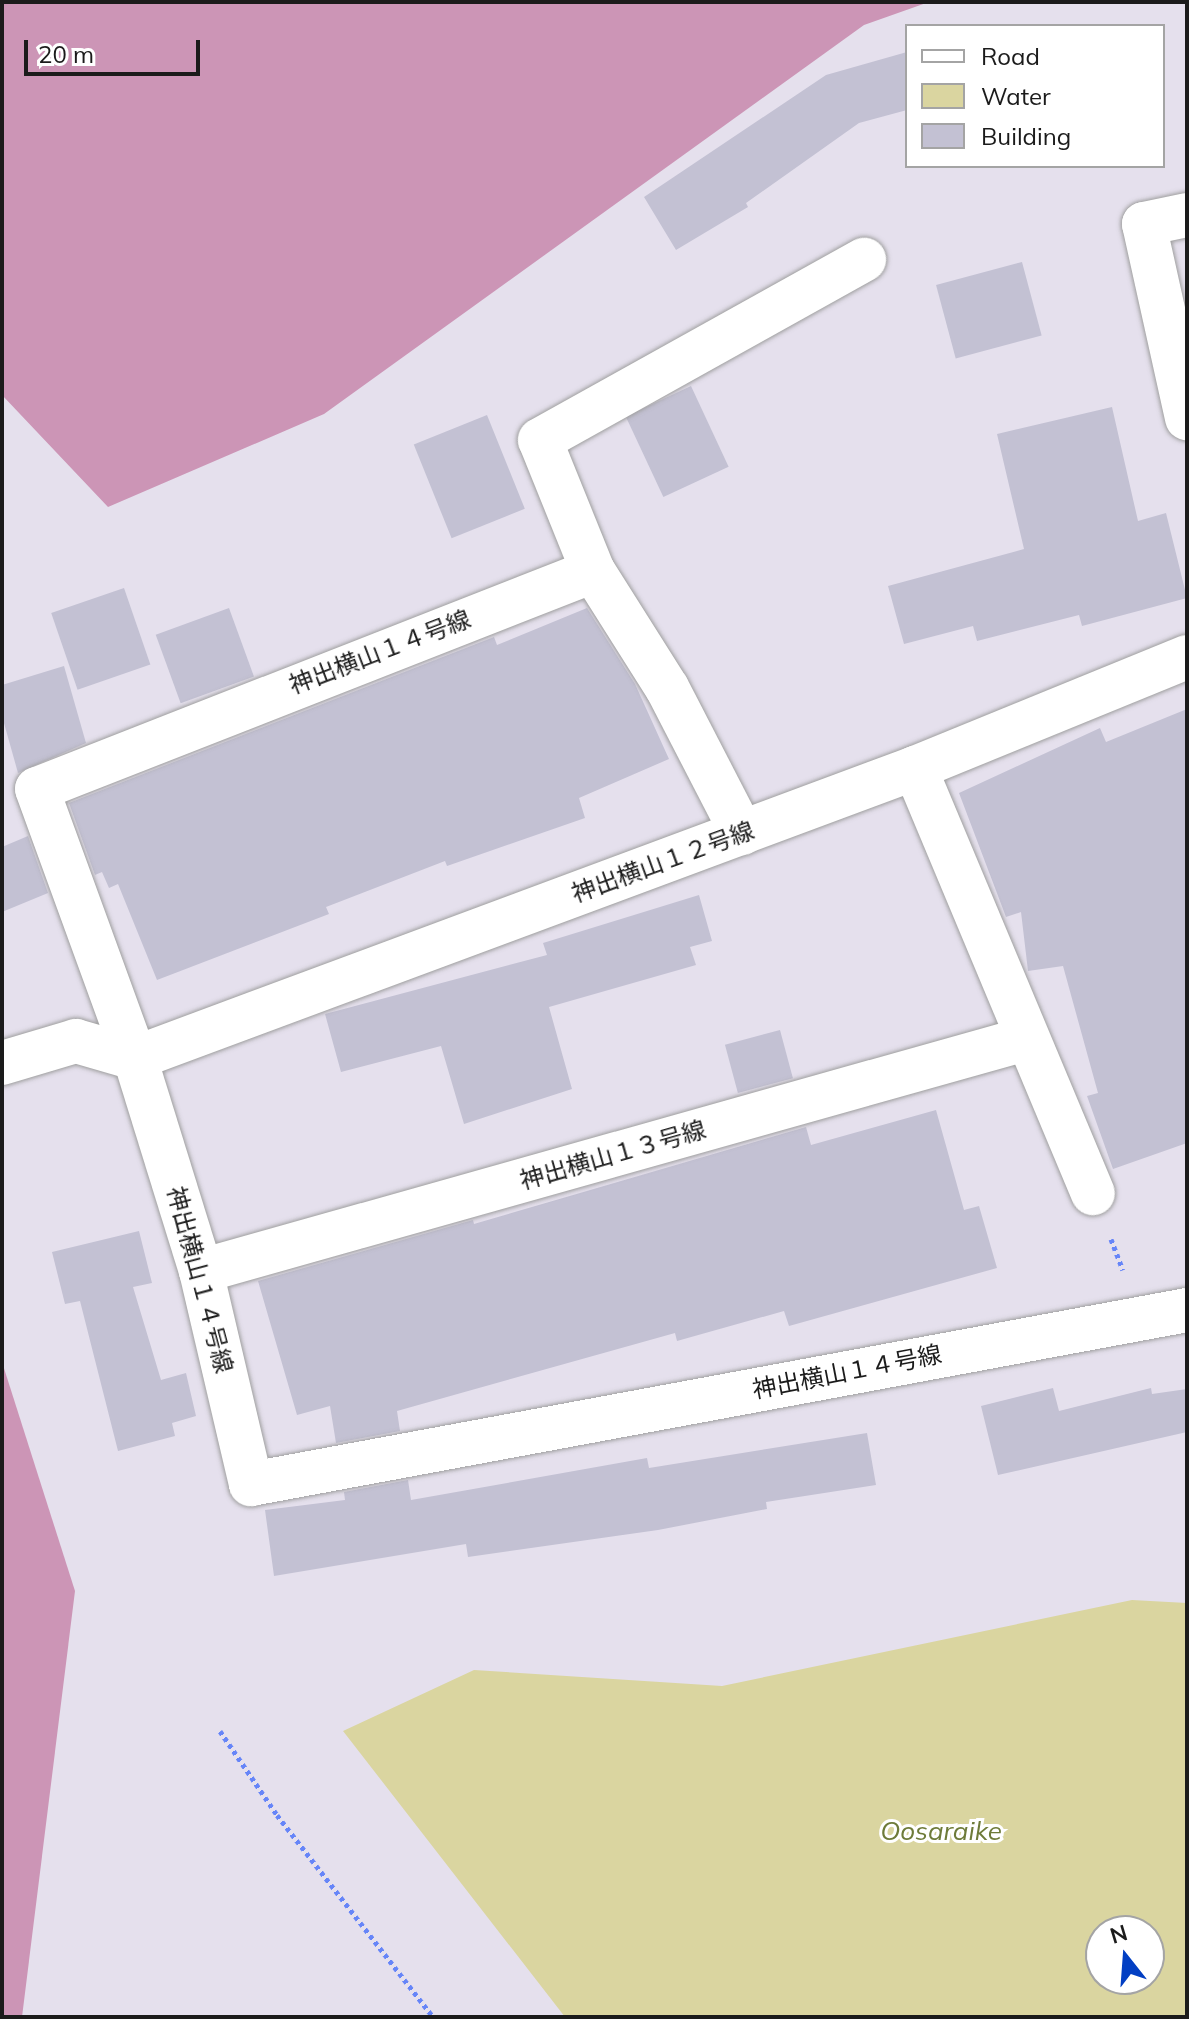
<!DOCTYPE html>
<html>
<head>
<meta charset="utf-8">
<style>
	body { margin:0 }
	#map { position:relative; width:1189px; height:2019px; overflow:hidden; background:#e5e0ed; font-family:Mulish,"Noto Sans JP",sans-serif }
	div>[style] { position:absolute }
	.forest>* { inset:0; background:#cc95b6 }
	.water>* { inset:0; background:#dad5a0 }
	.building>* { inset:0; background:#c3c1d3; transform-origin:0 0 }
	.path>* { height:5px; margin-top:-2.5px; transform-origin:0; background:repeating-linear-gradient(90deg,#6685f8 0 4px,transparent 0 8px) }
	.roads { filter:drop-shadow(0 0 2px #9f9f9f) drop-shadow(0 0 2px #9f9f9f) }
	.street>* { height:44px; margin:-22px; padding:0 22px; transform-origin:22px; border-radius:22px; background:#fff }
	span { translate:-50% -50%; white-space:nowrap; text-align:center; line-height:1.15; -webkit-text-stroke:6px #fff; paint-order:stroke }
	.street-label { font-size:24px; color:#1b1b1b }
	.water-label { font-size:26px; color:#6e7b39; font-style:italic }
	.frame { position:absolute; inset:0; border:4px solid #1b1b1b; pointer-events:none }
	.legend { position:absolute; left:905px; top:24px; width:260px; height:144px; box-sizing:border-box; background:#fff; border:2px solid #a4a4a4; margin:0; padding:10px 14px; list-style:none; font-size:24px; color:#1b1b1b }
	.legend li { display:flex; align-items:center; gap:16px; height:40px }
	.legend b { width:40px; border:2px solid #a4a4a4 }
	.north { position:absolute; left:1085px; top:1915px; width:80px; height:80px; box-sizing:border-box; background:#fff; border:2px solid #a4a4a4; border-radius:50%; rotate:343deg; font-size:22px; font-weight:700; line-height:32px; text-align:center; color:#1b1b1b }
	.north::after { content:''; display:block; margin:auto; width:28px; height:36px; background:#023fc3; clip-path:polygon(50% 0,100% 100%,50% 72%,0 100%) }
	.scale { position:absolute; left:24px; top:40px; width:176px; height:36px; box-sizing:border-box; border:4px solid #1b1b1b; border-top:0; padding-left:10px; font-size:24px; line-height:28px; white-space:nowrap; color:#1b1b1b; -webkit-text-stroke:6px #fff; paint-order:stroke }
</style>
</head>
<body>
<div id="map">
	<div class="forest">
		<i style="clip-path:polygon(2px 2px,929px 2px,864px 25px,324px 414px,108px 507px,2px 395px)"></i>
		<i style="clip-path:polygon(2px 1362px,75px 1591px,22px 2017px,2px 2017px)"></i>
	</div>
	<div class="water">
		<i style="clip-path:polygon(evenodd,1132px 1600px,1187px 1603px,1187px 2017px,565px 2017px,343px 1731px,474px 1670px,722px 1686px,1132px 1600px,1101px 1931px,1149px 1931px,1149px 1979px,1101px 1979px,1101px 1931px)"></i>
	</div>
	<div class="building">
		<i style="clip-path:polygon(907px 52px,907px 110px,859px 123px,746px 203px,748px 207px,676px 250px,644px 197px,826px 75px)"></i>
		<i style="left:1022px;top:262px;width:76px;height:89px;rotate:75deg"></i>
		<i style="left:691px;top:386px;width:89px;height:72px;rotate:65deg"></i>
		<i style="clip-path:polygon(1112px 407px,1138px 521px,1166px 513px,1187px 598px,1082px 626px,1079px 615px,977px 641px,973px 626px,904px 644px,888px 586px,1024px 549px,997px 434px)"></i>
		<i style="left:487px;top:415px;width:101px;height:79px;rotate:68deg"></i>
		<i style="left:124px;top:588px;width:81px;height:77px;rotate:71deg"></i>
		<i style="left:229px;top:608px;width:73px;height:78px;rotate:70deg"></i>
		<i style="clip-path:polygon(587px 608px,635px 684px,669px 759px,579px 798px,585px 818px,447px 866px,445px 861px,326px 907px,329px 914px,157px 980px,118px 884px,109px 888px,102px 872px,95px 875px,69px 803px,494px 637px,497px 645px)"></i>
		<i style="clip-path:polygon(64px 666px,86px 743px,18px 773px,2px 716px,2px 685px)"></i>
		<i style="clip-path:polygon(1187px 709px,1187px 1143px,1113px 1169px,1087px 1096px,1098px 1093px,1063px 966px,1028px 971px,1021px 912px,1006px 917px,959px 793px,1100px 728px,1106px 742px)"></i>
		<i style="clip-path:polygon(28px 836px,48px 893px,2px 912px,2px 847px)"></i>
		<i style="clip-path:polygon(699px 895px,712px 941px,690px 947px,696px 965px,549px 1007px,572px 1089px,464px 1124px,441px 1046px,341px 1072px,325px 1014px,547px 955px,543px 943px)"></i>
		<i style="left:780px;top:1030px;width:50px;height:57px;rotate:75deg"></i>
		<i style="clip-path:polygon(936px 1110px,964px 1210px,979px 1206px,997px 1268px,789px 1326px,784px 1311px,677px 1341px,675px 1333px,397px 1411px,400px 1431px,336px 1443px,330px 1406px,297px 1415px,258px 1281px,473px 1220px,474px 1224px,806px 1127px,811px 1145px)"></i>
		<i style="clip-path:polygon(139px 1231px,152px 1283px,133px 1287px,161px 1380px,186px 1373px,196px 1416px,172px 1423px,175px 1436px,118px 1451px,80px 1301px,65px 1304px,52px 1252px)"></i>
		<i style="clip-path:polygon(1053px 1388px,1059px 1411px,1151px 1388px,1152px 1394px,1187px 1389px,1187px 1432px,998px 1475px,981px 1406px)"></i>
		<i style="clip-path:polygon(867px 1433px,876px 1485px,766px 1502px,767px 1509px,658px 1530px,468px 1557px,466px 1544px,274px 1576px,265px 1510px,345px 1500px,344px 1492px,408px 1480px,411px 1500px,647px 1458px,649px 1468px)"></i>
	</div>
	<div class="path">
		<i style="left:1111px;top:1239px;width:33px;rotate:69deg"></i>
		<i style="left:220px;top:1731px;width:102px;rotate:55.8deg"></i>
		<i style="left:277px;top:1815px;width:255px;rotate:52.3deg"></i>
	</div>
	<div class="roads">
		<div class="street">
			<i style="left:1187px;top:215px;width:44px;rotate:168.2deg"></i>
			<i style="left:1144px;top:224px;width:199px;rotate:77.5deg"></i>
			<i style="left:593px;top:571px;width:141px;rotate:-112deg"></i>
			<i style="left:540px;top:440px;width:371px;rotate:-29.1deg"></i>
			<i style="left:915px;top:768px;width:461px;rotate:67.3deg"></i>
			<i style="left:742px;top:833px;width:163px;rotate:-117.3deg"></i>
			<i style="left:667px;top:688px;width:138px;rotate:-122.3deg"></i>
			<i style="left:593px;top:571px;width:597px;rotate:158.59deg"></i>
			<i style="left:37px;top:789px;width:286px;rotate:70deg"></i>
			<i style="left:135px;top:1058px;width:223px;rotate:72.8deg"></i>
			<i style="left:201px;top:1271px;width:219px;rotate:76.8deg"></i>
			<i style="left:251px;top:1484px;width:952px;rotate:-10.53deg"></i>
			<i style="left:2px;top:1063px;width:77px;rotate:-16.6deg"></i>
			<i style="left:76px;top:1041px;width:61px;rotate:16.1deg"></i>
			<i style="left:135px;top:1058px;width:832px;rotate:-20.39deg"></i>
			<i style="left:915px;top:768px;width:294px;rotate:-22.2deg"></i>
			<i style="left:201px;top:1271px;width:856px;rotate:-15.72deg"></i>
		</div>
	</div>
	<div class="street-label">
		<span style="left:380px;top:652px;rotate:-21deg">神出横山１４号線</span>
		<span style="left:663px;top:862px;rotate:-20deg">神出横山１２号線</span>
		<span style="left:613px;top:1155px;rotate:-16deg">神出横山１３号線</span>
		<span style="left:200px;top:1280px;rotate:75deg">神出横山１４号線</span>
		<span style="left:847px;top:1372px;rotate:-11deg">神出横山１４号線</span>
	</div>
	<div class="water-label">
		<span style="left:941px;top:1831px">Oosaraike</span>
	</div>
	<div class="frame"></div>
	<ul class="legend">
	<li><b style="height:10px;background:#fff"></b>Road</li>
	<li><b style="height:22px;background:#dad5a0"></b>Water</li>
	<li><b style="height:22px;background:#c3c1d3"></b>Building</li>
	</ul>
	<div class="north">N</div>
	<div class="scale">20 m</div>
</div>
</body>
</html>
